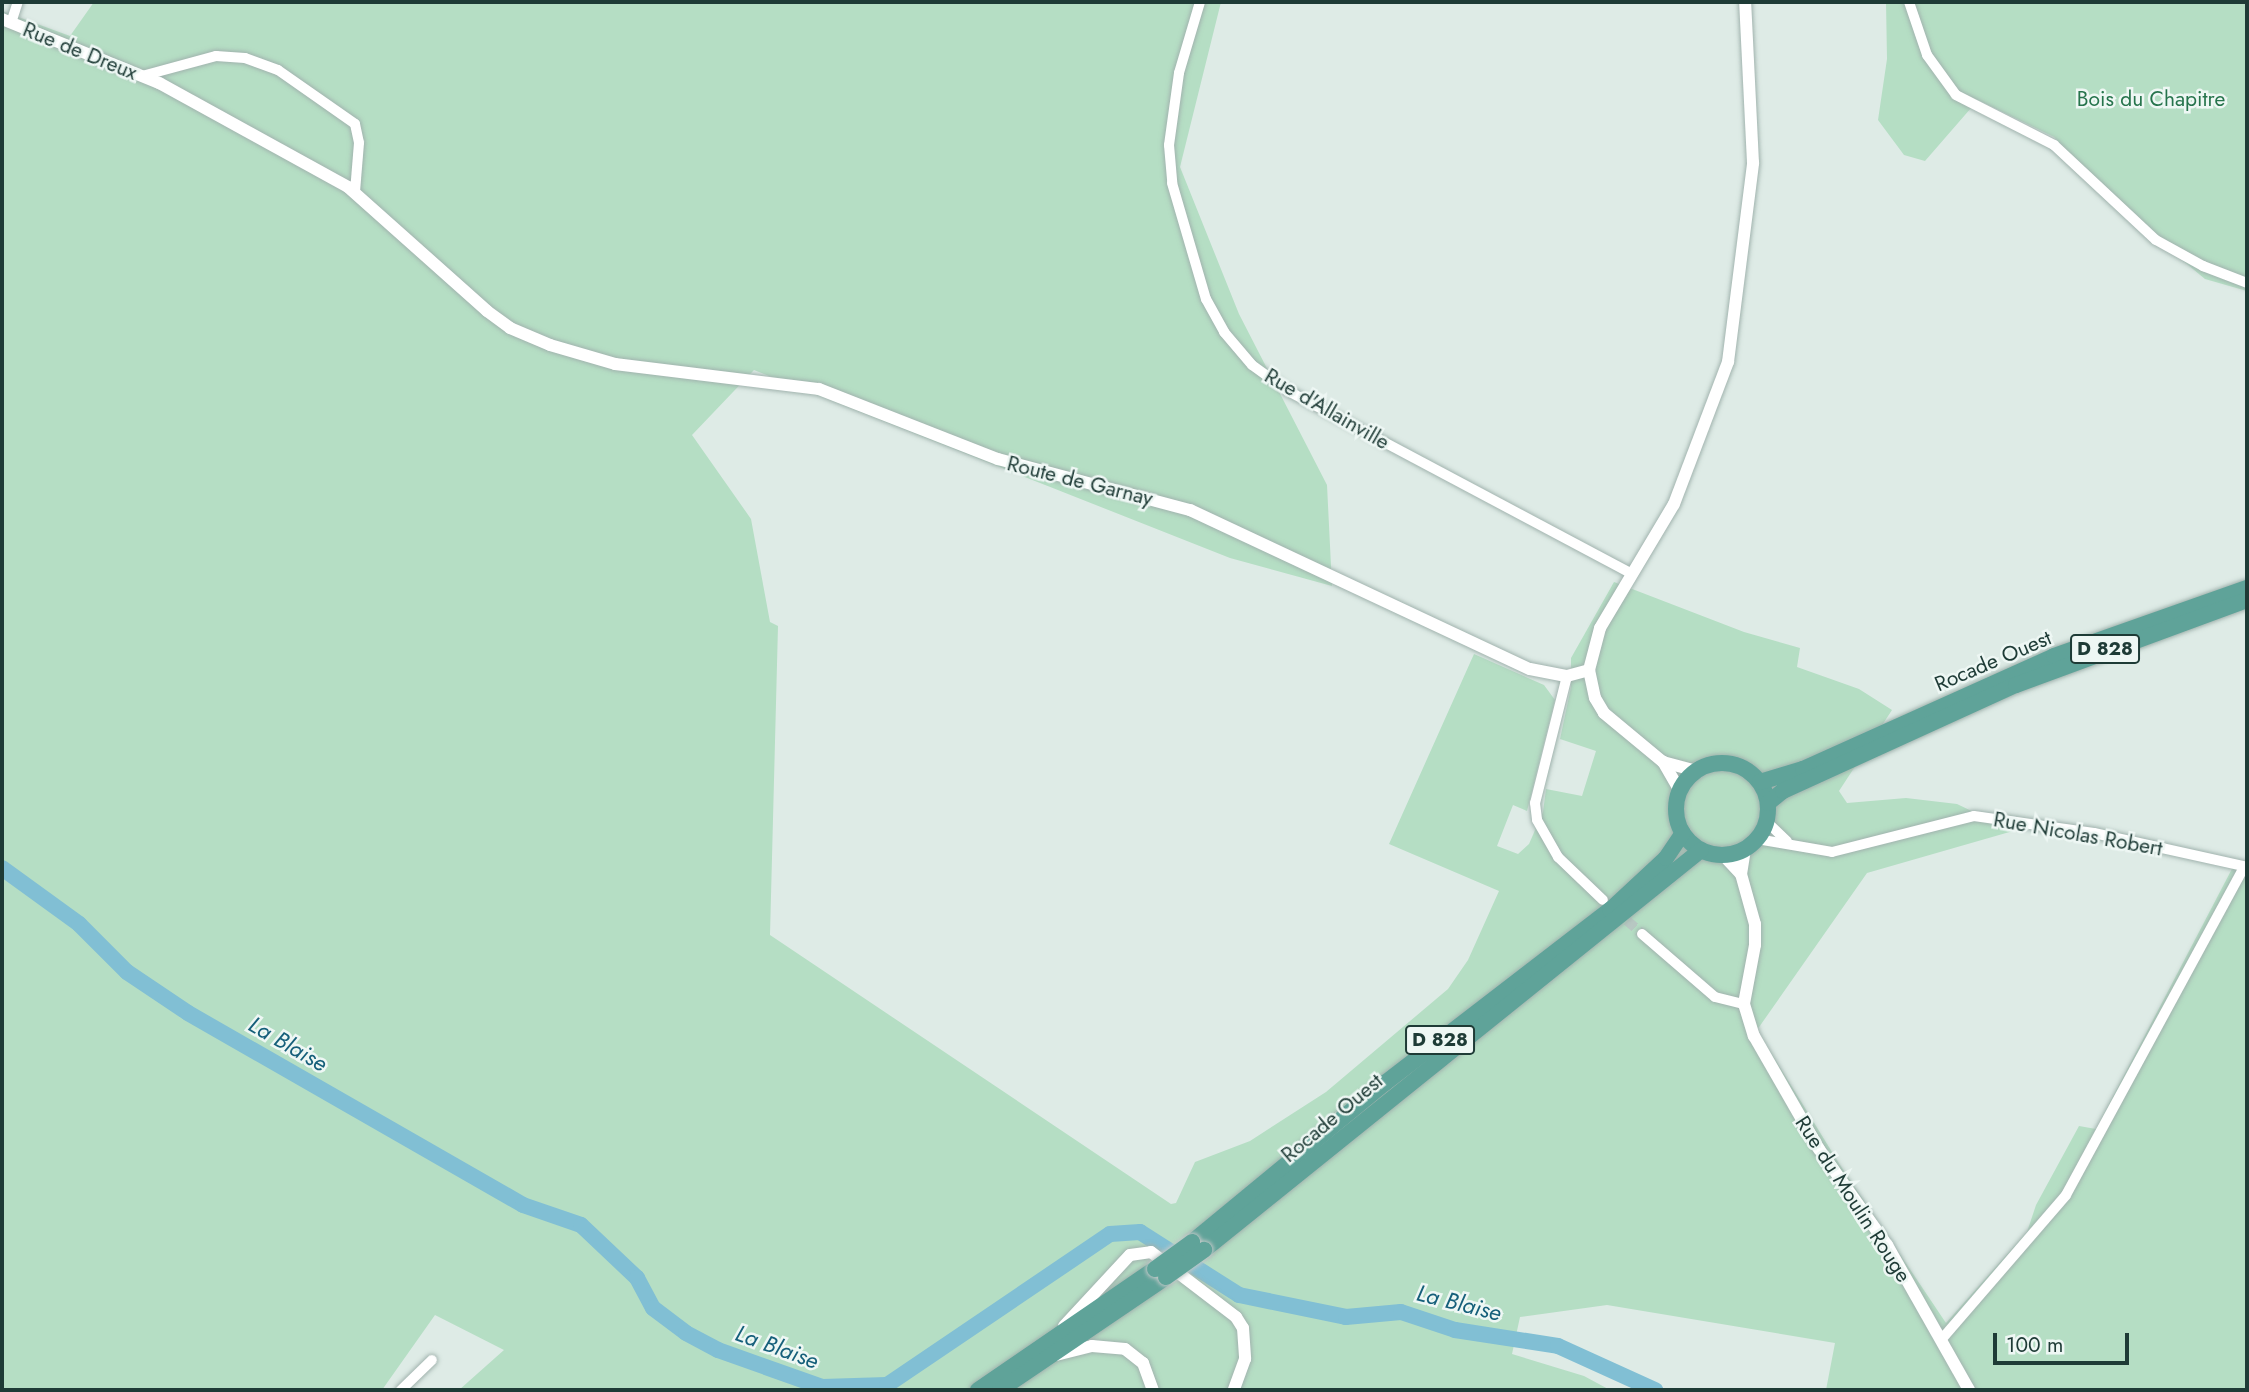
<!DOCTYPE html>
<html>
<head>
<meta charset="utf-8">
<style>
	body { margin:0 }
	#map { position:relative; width:2249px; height:1392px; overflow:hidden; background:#deebe6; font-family:Jost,sans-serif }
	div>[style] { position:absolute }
	.green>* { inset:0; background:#b5dec4 }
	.river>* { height:16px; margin:-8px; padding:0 8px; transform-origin:8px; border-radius:8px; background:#81bfd4 }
	.minor-tunnel>* { height:10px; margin-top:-5px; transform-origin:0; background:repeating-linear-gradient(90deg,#b8c8c3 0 10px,transparent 0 15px) }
	.roads { filter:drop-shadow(0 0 2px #a1b3ae) drop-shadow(0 0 2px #a1b3ae) }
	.minor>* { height:10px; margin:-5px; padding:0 5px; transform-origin:5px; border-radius:5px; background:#fff }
	.tertiary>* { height:12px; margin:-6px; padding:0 6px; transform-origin:6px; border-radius:6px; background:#fff }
	.primary>* { height:16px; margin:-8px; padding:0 8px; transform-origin:8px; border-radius:8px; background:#5fa399 }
	.primary>.ring { margin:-8px; padding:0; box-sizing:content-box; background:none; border:16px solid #5fa399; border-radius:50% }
	.bridges { filter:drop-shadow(0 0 2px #c0c8c7) drop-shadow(0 0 2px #c0c8c7) }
	.primary-bridge>* { height:16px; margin:-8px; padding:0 8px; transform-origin:8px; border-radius:8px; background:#5fa399 }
	span { translate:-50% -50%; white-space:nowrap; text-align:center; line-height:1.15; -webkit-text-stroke:5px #eef7f4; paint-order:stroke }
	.shield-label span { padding:2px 5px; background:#eef7f4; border:2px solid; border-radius:5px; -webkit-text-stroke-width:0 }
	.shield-label { font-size:19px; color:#1e3b36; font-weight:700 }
	.street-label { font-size:21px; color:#1e3b36 }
	.park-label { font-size:21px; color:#26744c }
	.water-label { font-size:23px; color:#155f7a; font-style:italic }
	.frame { position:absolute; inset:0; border:4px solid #1e3b36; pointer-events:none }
	.scale { position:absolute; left:1993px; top:1333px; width:136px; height:32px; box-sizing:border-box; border:4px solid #1e3b36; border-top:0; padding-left:9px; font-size:21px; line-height:24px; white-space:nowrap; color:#1e3b36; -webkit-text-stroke:5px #eef7f4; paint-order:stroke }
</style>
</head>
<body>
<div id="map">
	<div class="green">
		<i style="clip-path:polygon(94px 2px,1221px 2px,1180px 167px,1239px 314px,1327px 485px,1332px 586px,1230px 558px,754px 370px,692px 435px,751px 519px,770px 622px,778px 626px,770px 935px,1171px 1204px,1176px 1203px,1195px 1162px,1250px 1141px,1326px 1092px,1448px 989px,1468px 960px,1499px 891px,1389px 844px,1474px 654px,1544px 685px,1555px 700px,1527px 811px,1513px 805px,1497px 846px,1518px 854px,1529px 844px,1543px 812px,1546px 789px,1582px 796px,1596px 751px,1560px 739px,1571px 687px,1571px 658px,1614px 582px,1744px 632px,1800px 648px,1797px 667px,1859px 689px,1892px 710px,1839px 791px,1847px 803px,1906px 798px,1957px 804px,2013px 831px,1867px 873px,1757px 1030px,1840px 1165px,1946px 1323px,2027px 1232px,2036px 1205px,2079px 1126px,2096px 1129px,2234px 865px,2247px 868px,2247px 1390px,1826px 1390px,1835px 1343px,1607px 1305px,1520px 1317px,1512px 1354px,1584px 1376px,1610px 1390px,459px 1390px,504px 1350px,435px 1315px,382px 1390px,2px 1390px,2px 11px,70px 36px)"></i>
		<i style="clip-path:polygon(1886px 2px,2247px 2px,2247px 291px,2205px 279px,2130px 217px,2054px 137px,1978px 100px,1925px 161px,1904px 155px,1878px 120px,1887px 59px)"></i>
	</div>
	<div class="river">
		<i style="left:2px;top:868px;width:95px;rotate:36deg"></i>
		<i style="left:79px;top:924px;width:68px;rotate:45deg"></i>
		<i style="left:127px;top:972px;width:73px;rotate:33.9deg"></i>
		<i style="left:188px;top:1013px;width:386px;rotate:29.8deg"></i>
		<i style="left:523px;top:1205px;width:61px;rotate:19deg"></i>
		<i style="left:581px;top:1225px;width:77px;rotate:43.4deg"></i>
		<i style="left:637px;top:1278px;width:34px;rotate:62deg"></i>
		<i style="left:653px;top:1308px;width:41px;rotate:37.1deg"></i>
		<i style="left:686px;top:1333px;width:36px;rotate:28deg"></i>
		<i style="left:718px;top:1350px;width:110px;rotate:19.6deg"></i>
		<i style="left:822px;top:1387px;width:65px;rotate:-1.8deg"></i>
		<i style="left:887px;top:1385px;width:269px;rotate:-34.1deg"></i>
		<i style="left:1110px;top:1234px;width:30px;rotate:-4deg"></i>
		<i style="left:1140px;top:1232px;width:117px;rotate:32.5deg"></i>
		<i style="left:1239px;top:1295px;width:109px;rotate:11.6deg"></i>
		<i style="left:1346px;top:1317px;width:55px;rotate:-5.2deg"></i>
		<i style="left:1401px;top:1312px;width:57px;rotate:18.4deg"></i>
		<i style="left:1455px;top:1330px;width:104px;rotate:8.8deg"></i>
		<i style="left:1558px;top:1346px;width:107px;rotate:24.4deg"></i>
	</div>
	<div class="minor-tunnel">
		<i style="left:1616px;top:911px;width:35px;rotate:41deg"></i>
	</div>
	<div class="roads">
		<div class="minor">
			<i style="left:1200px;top:2px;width:74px;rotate:106.5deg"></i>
			<i style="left:1179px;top:73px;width:73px;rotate:97.9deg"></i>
			<i style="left:1169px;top:145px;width:38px;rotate:85deg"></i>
			<i style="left:1172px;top:183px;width:121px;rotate:73.7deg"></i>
			<i style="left:1206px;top:299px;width:38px;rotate:61deg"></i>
			<i style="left:1224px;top:332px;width:43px;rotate:49.7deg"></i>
			<i style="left:1252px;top:365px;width:44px;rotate:35.8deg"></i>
			<i style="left:1288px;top:391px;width:390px;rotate:28deg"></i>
			<i style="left:1909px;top:2px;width:56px;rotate:71.2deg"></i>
			<i style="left:1927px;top:55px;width:49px;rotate:54.1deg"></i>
			<i style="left:1956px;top:95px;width:110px;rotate:27deg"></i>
			<i style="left:2054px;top:145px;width:139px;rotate:43deg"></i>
			<i style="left:2156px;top:240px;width:54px;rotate:29deg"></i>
			<i style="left:2203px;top:266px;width:47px;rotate:21.1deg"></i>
			<i style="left:11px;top:23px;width:22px;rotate:-72deg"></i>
			<i style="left:142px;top:76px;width:77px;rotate:-15.1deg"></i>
			<i style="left:216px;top:56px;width:29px;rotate:4deg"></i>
			<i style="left:245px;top:58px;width:35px;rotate:20deg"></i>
			<i style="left:278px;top:70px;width:94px;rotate:35deg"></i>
			<i style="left:355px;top:124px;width:19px;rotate:78deg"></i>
			<i style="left:359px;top:143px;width:49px;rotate:94.7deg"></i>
			<i style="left:1567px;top:676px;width:131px;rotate:104.1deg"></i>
			<i style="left:1535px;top:803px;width:17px;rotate:83deg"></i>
			<i style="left:1537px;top:820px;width:43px;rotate:60.4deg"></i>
			<i style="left:1558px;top:857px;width:62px;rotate:43.7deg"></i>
			<i style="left:1766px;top:821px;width:29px;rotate:44deg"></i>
			<i style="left:1757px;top:839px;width:76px;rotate:9.8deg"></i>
			<i style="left:1832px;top:852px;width:146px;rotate:-14.2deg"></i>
			<i style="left:1974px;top:816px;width:121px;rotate:8.1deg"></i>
			<i style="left:2094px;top:833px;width:157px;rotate:12.5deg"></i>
			<i style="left:1642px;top:934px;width:96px;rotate:40.8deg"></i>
			<i style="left:1715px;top:997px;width:30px;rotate:14deg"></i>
			<i style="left:1941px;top:1340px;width:191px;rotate:-49.2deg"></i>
			<i style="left:2066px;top:1195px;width:373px;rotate:-61.5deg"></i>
			<i style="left:401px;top:1390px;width:43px;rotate:-44.1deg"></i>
		</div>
		<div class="tertiary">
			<i style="left:2px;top:19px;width:170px;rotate:22.2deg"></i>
			<i style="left:159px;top:83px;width:216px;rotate:28.8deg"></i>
			<i style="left:348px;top:187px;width:186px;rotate:41.7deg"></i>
			<i style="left:487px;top:311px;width:29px;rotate:36deg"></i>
			<i style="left:510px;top:328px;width:43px;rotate:23deg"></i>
			<i style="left:550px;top:345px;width:68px;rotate:16.3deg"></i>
			<i style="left:615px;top:364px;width:206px;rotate:7deg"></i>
			<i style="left:819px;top:389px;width:192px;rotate:21.4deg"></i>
			<i style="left:998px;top:459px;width:199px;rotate:14.9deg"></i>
			<i style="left:1190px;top:510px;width:375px;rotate:25.1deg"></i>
			<i style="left:1530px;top:669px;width:38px;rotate:11deg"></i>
			<i style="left:1567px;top:676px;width:23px;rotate:-15deg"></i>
			<i style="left:1663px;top:762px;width:34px;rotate:15deg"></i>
			<i style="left:1680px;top:791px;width:34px;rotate:-120deg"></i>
			<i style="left:1663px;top:762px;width:77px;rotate:-140.3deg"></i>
			<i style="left:1604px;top:713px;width:17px;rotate:-121deg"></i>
			<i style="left:1595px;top:698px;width:29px;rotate:-102deg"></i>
			<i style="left:1589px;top:670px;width:43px;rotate:-75.3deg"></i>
			<i style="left:1600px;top:628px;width:144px;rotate:-59.2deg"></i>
			<i style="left:1674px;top:504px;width:152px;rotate:-69.2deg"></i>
			<i style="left:1728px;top:362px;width:201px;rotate:-82.8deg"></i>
			<i style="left:1753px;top:163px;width:161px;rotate:-92.8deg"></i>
			<i style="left:1745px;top:849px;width:25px;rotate:99deg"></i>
			<i style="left:1741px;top:874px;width:52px;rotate:74.4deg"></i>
			<i style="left:1755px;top:924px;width:21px;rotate:90deg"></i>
			<i style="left:1755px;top:945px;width:60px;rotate:100.6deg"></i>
			<i style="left:1744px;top:1004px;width:34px;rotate:73deg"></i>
			<i style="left:1754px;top:1036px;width:130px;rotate:60.1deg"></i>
			<i style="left:1819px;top:1149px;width:118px;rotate:54.7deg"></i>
			<i style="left:1887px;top:1245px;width:167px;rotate:60.5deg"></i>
			<i style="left:1723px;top:855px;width:26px;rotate:47deg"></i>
			<i style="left:1064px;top:1326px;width:97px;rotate:-47.1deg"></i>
			<i style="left:1130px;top:1255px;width:21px;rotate:-8deg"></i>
			<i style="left:1151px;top:1252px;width:107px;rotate:37.4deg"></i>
			<i style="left:1236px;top:1317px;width:13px;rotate:58deg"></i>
			<i style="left:1243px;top:1328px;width:31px;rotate:86deg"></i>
			<i style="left:1245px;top:1359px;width:33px;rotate:110deg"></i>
			<i style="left:1056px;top:1355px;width:37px;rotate:-14deg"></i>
			<i style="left:1092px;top:1346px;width:33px;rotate:5deg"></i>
			<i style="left:1125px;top:1349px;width:23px;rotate:38deg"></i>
			<i style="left:1143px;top:1363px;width:29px;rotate:70deg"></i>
		</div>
		<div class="primary">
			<i class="ring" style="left:1676px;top:763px;width:76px;height:76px"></i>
			<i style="left:1760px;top:782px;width:45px;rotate:-16.8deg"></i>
			<i style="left:1803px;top:769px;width:275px;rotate:-24.2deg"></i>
			<i style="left:2054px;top:656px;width:205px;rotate:-19.4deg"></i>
			<i style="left:1768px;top:803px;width:19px;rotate:-39deg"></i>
			<i style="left:1783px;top:791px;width:256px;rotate:-24.5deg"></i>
			<i style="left:2016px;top:685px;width:246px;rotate:-20.2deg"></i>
			<i style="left:1192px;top:1242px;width:250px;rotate:-39.5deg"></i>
			<i style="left:1385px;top:1083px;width:284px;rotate:-37.6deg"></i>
			<i style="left:1610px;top:910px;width:76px;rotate:-42.9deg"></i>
			<i style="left:1666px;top:858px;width:30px;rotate:-56deg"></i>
			<i style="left:1204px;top:1250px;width:638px;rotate:-38.83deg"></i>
			<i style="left:978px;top:1390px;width:214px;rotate:-34.4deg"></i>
			<i style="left:1000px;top:1390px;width:201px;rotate:-34.2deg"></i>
		</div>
	</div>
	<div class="bridges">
		<div class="primary-bridge">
			<i style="left:1155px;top:1269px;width:46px;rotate:-36.1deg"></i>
			<i style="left:1166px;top:1277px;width:47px;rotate:-35.4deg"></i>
		</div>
	</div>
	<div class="shield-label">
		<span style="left:2105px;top:649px">D 828</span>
		<span style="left:1440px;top:1040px">D 828</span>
	</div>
	<div class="street-label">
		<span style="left:80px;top:51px;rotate:22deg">Rue de Dreux</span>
		<span style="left:1327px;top:409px;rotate:30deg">Rue d'Allainville</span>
		<span style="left:1080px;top:481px;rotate:14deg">Route de Garnay</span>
		<span style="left:1993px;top:661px;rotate:-23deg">Rocade Ouest</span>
		<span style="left:2078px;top:834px;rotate:10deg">Rue Nicolas Robert</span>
		<span style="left:1332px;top:1118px;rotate:-40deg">Rocade Ouest</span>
		<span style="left:1853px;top:1199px;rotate:57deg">Rue du Moulin Rouge</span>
	</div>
	<div class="park-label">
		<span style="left:2151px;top:99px">Bois du Chapitre</span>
	</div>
	<div class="water-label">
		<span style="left:288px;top:1044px;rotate:30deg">La Blaise</span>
		<span style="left:1459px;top:1303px;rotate:14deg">La Blaise</span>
		<span style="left:777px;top:1347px;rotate:20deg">La Blaise</span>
	</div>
	<div class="frame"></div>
	<div class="scale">100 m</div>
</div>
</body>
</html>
